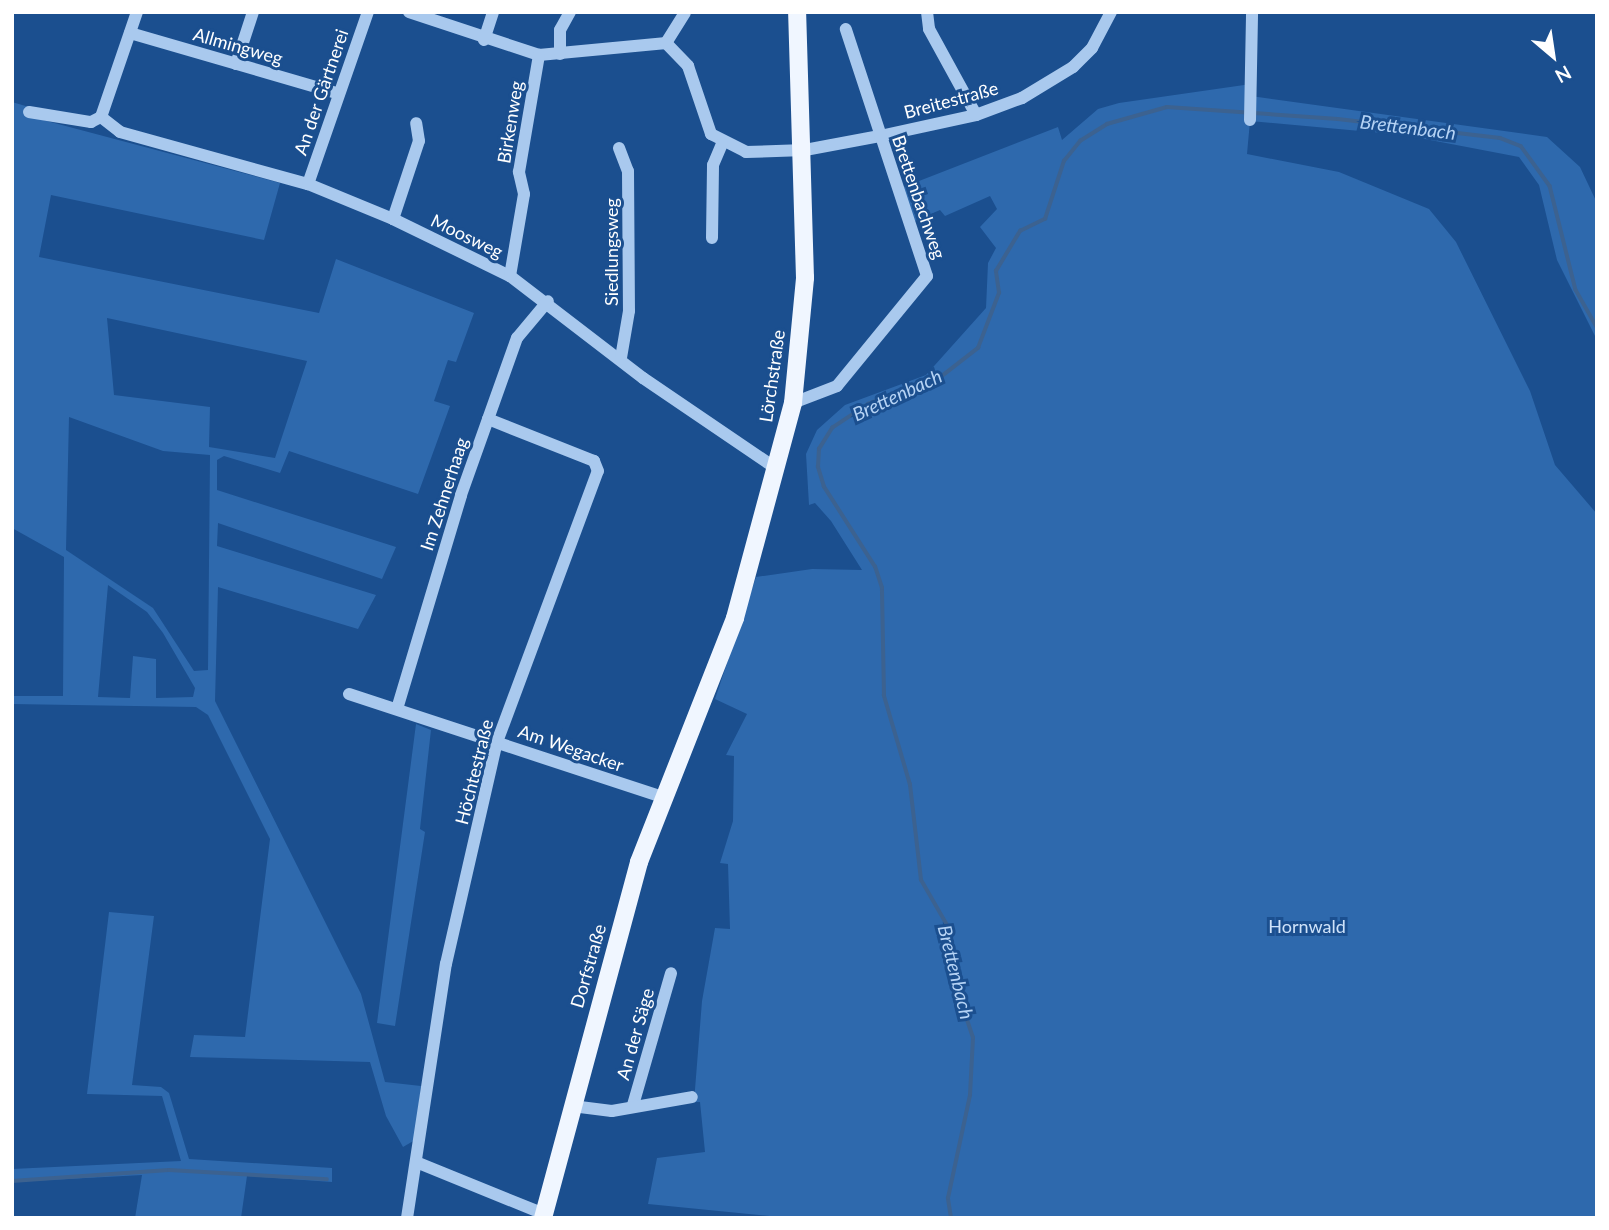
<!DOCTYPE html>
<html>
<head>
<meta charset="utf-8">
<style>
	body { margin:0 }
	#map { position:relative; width:1609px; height:1230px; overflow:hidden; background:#1b4f8f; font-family:Lato,sans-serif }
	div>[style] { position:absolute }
	.green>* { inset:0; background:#2e69ad }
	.stream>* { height:3.5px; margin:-1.75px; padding:0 1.75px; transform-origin:1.75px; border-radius:1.75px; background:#3c6290 }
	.minor>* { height:12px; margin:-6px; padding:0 6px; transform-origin:6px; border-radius:6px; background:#a9c9ee }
	.major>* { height:18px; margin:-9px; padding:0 9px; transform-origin:9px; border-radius:9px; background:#f0f6ff }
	span { translate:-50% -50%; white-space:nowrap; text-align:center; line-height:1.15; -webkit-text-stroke:6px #1b4f8f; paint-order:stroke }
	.street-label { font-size:18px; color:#fff }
	.park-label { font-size:18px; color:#cfe3fa }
	.water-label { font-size:19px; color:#b5d3f5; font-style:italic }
	.frame { position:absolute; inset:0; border:14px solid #fff; pointer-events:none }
	.north { position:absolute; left:1518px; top:21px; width:70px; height:70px; -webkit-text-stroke:5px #1b4f8f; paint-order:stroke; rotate:151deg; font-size:19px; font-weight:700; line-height:28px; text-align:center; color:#fff }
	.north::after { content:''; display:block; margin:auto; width:24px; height:32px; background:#fff; clip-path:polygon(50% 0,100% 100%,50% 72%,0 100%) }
</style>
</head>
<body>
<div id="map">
	<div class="green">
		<i style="clip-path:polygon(1251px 84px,1251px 96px,1547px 137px,1580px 167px,1597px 203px,1597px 340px,1557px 260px,1539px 185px,1519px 157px,1404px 135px,1250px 121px,1247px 154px,1339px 172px,1429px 209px,1456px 242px,1530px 391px,1555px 465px,1597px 514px,1597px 1218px,790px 1218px,648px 1204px,657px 1158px,705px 1152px,700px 1102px,694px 1102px,702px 1001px,715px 928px,730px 929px,728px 864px,720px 863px,733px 821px,734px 756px,726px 755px,747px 714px,715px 699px,756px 577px,812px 569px,862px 570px,831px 521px,815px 503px,809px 505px,806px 454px,817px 430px,845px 405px,926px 375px,986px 308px,988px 263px,996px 248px,980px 227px,997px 209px,990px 196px,945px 216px,940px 210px,915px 221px,901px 188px,1058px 127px,1062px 140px,1098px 109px,1119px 103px)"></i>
		<i style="clip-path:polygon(evenodd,12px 102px,29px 107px,28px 116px,280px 183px,264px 240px,51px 195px,39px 257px,319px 313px,336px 259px,474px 313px,456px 362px,448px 360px,434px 401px,450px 406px,418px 494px,289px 451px,280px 473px,224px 456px,217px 460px,217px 490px,396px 547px,382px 579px,218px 523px,217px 546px,376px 595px,358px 629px,218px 587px,215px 701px,361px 994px,385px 1082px,421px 1086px,415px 1140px,403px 1147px,386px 1116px,370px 1062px,190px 1057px,194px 1035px,245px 1037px,270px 839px,208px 715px,196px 707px,12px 704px,12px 696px,63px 696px,64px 557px,12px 528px,12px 102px,107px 318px,307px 361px,275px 458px,209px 447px,210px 407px,114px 395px,107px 318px,12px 102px,69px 417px,163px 451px,210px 455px,208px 670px,194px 671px,153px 608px,66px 550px,69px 417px,12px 102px,108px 585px,147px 612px,163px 633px,195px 688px,193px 697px,156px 698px,156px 659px,133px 656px,130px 698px,98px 697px,108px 585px)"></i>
		<i style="clip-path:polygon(416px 724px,431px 730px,420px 829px,425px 832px,395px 1026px,377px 1023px)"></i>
		<i style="clip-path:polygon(109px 912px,154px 916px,132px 1085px,161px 1087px,169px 1093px,189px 1159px,332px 1168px,332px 1182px,247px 1176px,241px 1218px,135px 1218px,142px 1175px,12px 1182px,12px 1169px,181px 1161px,162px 1096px,87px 1094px)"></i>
	</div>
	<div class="stream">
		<i style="left:12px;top:1181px;width:157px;rotate:-4deg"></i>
		<i style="left:169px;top:1170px;width:158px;rotate:3.3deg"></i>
		<i style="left:951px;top:1218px;width:20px;rotate:-99deg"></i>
		<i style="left:948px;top:1198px;width:105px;rotate:-77.9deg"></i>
		<i style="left:970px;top:1095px;width:57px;rotate:-87deg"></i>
		<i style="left:973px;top:1038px;width:51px;rotate:-108.4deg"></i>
		<i style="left:957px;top:990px;width:64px;rotate:-98.1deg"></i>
		<i style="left:948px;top:927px;width:54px;rotate:-119.9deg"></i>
		<i style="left:921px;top:880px;width:96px;rotate:-96.6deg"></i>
		<i style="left:910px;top:785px;width:93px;rotate:-106.3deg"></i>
		<i style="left:884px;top:696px;width:108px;rotate:-91.1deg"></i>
		<i style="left:882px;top:588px;width:22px;rotate:-108deg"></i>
		<i style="left:875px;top:567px;width:95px;rotate:-122.5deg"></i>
		<i style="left:824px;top:487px;width:21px;rotate:-107deg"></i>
		<i style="left:818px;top:467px;width:18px;rotate:-87deg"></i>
		<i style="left:819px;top:449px;width:25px;rotate:-58deg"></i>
		<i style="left:832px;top:428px;width:43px;rotate:-33.7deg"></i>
		<i style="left:868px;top:404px;width:79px;rotate:-20.7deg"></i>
		<i style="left:942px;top:376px;width:46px;rotate:-37.9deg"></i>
		<i style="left:978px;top:348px;width:59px;rotate:-69.1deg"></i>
		<i style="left:999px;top:293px;width:22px;rotate:-98deg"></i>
		<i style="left:996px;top:271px;width:47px;rotate:-59deg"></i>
		<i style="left:1020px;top:231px;width:28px;rotate:-26deg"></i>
		<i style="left:1045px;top:219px;width:61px;rotate:-71.9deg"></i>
		<i style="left:1064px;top:161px;width:26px;rotate:-51deg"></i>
		<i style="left:1080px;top:141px;width:32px;rotate:-32deg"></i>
		<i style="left:1107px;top:124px;width:62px;rotate:-15.8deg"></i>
		<i style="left:1167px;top:107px;width:171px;rotate:4deg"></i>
		<i style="left:1338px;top:119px;width:163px;rotate:6.7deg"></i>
		<i style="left:1500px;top:138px;width:22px;rotate:21deg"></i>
		<i style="left:1521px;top:146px;width:49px;rotate:54.1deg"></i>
		<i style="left:1550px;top:186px;width:107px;rotate:76deg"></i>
		<i style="left:1576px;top:290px;width:43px;rotate:60.4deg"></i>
	</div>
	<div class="minor">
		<i style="left:409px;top:12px;width:137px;rotate:18.3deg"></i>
		<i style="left:539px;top:55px;width:128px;rotate:-5.4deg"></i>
		<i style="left:666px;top:43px;width:32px;rotate:46deg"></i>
		<i style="left:688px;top:66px;width:72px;rotate:71.3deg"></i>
		<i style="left:711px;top:134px;width:39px;rotate:27deg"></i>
		<i style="left:746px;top:152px;width:59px;rotate:-1.9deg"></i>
		<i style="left:805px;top:150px;width:76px;rotate:-10.6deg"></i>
		<i style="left:880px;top:136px;width:98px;rotate:-12.3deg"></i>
		<i style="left:976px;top:115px;width:49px;rotate:-20.3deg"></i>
		<i style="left:1022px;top:98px;width:60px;rotate:-31.3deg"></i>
		<i style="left:1073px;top:67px;width:27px;rotate:-45deg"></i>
		<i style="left:1092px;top:48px;width:41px;rotate:-62.2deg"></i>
		<i style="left:927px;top:12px;width:17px;rotate:83deg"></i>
		<i style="left:929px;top:29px;width:98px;rotate:61.3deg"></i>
		<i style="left:130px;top:33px;width:215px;rotate:16.2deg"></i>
		<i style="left:484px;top:40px;width:29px;rotate:-72deg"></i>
		<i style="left:666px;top:43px;width:36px;rotate:-58deg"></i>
		<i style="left:560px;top:54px;width:24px;rotate:-90deg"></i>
		<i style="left:560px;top:30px;width:21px;rotate:-61deg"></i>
		<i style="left:236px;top:64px;width:55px;rotate:-71.9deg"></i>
		<i style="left:29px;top:112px;width:63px;rotate:9.2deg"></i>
		<i style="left:91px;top:122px;width:11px;rotate:-27deg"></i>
		<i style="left:101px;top:117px;width:24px;rotate:38deg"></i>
		<i style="left:120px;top:132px;width:195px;rotate:15.5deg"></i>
		<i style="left:308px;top:184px;width:92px;rotate:22.4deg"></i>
		<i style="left:393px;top:219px;width:130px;rotate:26deg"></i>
		<i style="left:510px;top:276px;width:168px;rotate:37.5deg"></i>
		<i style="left:643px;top:378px;width:162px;rotate:34.2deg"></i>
		<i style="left:101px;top:117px;width:111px;rotate:-71.1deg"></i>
		<i style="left:1250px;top:120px;width:108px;rotate:-88.9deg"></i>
		<i style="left:619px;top:148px;width:25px;rotate:69deg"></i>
		<i style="left:628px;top:171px;width:140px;rotate:89.6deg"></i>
		<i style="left:629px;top:311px;width:48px;rotate:99.7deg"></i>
		<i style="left:308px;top:184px;width:182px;rotate:-70.8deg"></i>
		<i style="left:393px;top:219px;width:82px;rotate:-71.6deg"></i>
		<i style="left:419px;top:141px;width:18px;rotate:-99deg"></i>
		<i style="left:712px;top:238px;width:73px;rotate:-89.2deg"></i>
		<i style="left:713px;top:165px;width:23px;rotate:-67deg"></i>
		<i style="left:510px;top:276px;width:83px;rotate:-80.3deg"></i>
		<i style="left:524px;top:194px;width:23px;rotate:-103deg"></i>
		<i style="left:519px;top:172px;width:119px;rotate:-80.3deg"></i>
		<i style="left:793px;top:403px;width:47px;rotate:-21.1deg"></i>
		<i style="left:837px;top:386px;width:142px;rotate:-50.7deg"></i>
		<i style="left:927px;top:276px;width:260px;rotate:-108.2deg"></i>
		<i style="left:349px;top:694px;width:330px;rotate:18.2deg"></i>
		<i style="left:397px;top:709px;width:223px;rotate:-73.3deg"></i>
		<i style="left:461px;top:495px;width:167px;rotate:-70.4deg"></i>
		<i style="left:517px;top:338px;width:48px;rotate:-50deg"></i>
		<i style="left:633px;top:1105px;width:137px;rotate:-73.9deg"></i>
		<i style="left:572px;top:1106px;width:40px;rotate:7.1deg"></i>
		<i style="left:612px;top:1111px;width:81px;rotate:-9.9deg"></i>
		<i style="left:416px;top:1162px;width:138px;rotate:22.1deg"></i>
		<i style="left:407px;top:1218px;width:257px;rotate:-81.3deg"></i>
		<i style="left:446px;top:964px;width:228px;rotate:-77.1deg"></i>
		<i style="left:497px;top:742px;width:289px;rotate:-69.6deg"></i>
		<i style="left:598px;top:471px;width:11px;rotate:-112deg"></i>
		<i style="left:594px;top:461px;width:114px;rotate:-158.4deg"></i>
	</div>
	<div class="major">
		<i style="left:543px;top:1218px;width:369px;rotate:-74.9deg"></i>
		<i style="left:639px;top:862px;width:262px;rotate:-68.5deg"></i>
		<i style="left:735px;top:618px;width:223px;rotate:-74.9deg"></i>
		<i style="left:793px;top:403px;width:126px;rotate:-84.5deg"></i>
		<i style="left:805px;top:278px;width:266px;rotate:-91.7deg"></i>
	</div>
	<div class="street-label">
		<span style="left:238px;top:46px;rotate:16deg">Allmingweg</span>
		<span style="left:321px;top:92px;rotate:-71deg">An der Gärtnerei</span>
		<span style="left:951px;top:100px;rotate:-15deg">Breitestraße</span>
		<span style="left:510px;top:122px;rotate:-81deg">Birkenweg</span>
		<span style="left:919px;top:197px;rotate:71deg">Brettenbachweg</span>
		<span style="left:467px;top:236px;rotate:26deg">Moosweg</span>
		<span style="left:611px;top:252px;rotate:-90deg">Siedlungsweg</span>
		<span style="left:772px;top:376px;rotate:-82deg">Lörchstraße</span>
		<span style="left:444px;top:494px;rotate:-72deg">Im Zehnerhaag</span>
		<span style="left:571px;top:748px;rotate:19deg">Am Wegacker</span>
		<span style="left:474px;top:772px;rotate:-76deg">Höchtestraße</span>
		<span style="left:588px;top:966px;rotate:-74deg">Dorfstraße</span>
		<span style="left:635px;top:1034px;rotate:-74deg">An der Säge</span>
	</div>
	<div class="park-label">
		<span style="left:1307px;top:926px">Hornwald</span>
	</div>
	<div class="water-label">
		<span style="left:1408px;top:127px;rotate:7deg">Brettenbach</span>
		<span style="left:897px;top:395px;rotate:-25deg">Brettenbach</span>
		<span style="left:956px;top:972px;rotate:76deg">Brettenbach</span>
	</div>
	<div class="frame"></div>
	<div class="north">N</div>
</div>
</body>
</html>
